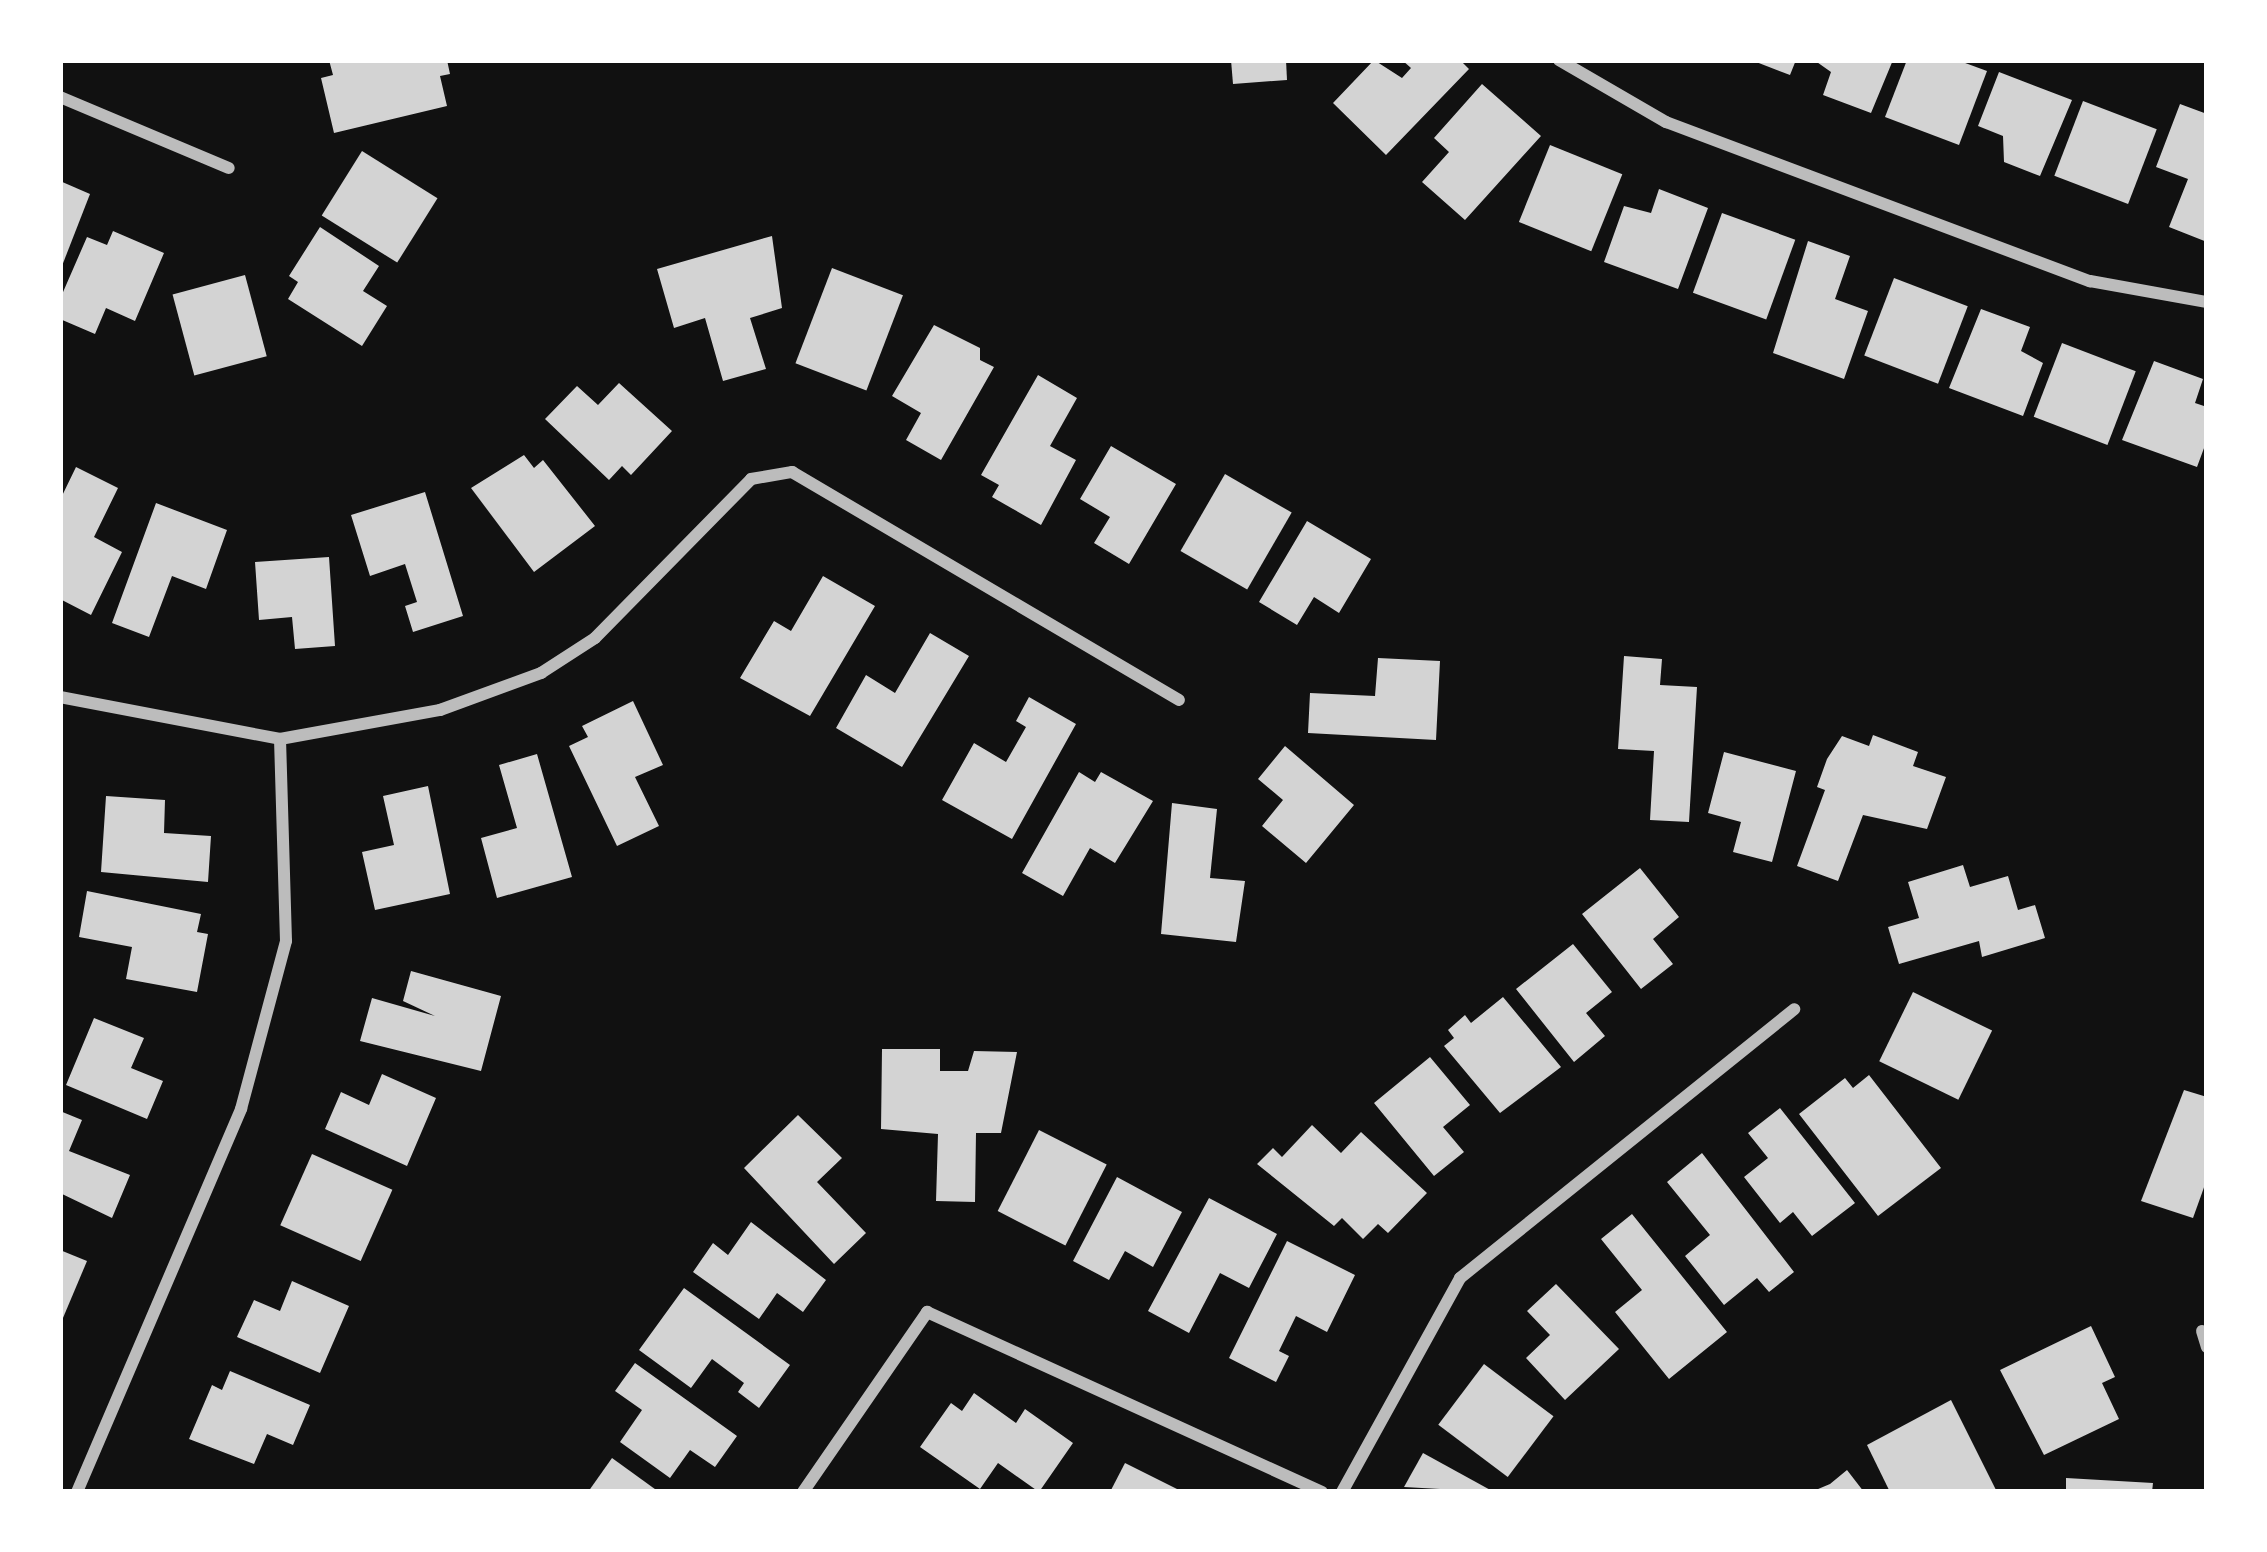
<!DOCTYPE html>
<html>
<head>
<meta charset="utf-8">
<style>
	body { margin:0 }
	#map { position:relative; width:2267px; height:1552px; overflow:hidden; background:#111; font-family:"PT Sans Narrow",sans-serif }
	div>[style] { position:absolute }
	.building>* { inset:0; background:#d3d3d3; transform-origin:0 0 }
	.minor>* { height:12px; margin:-6px; padding:0 6px; transform-origin:6px; border-radius:6px; background:#bcbcbc }
	span { translate:-50% -50%; white-space:nowrap; text-align:center; line-height:1.15; -webkit-text-stroke:9px #fff; paint-order:stroke }
	.frame { position:absolute; inset:0; border:63px solid #fff; pointer-events:none }
</style>
</head>
<body>
<div id="map">
	<div class="building">
		<i style="clip-path:polygon(329px 60px,447px 60px,450px 74px,440px 76px,447px 106px,334px 133px,321px 78px,333px 75px)"></i>
		<i style="clip-path:polygon(1231px 60px,1286px 60px,1287px 80px,1233px 84px)"></i>
		<i style="clip-path:polygon(1374px 60px,1402px 78px,1411px 68px,1402px 60px,1460px 60px,1469px 69px,1386px 155px,1333px 103px)"></i>
		<i style="clip-path:polygon(1751px 60px,1796px 60px,1790px 75px)"></i>
		<i style="clip-path:polygon(1814px 60px,1893px 60px,1871px 113px,1823px 95px,1831px 72px)"></i>
		<i style="clip-path:polygon(1907px 60px,1957px 60px,1987px 71px,1959px 145px,1885px 117px)"></i>
		<i style="clip-path:polygon(1999px 72px,2072px 100px,2040px 176px,2004px 162px,2003px 136px,1978px 126px)"></i>
		<i style="clip-path:polygon(1482px 84px,1541px 136px,1465px 220px,1422px 182px,1449px 152px,1434px 138px)"></i>
		<i style="left:2083px;top:101px;width:79px;height:80px;rotate:21deg"></i>
		<i style="clip-path:polygon(2180px 104px,2207px 114px,2207px 242px,2169px 227px,2188px 179px,2156px 167px)"></i>
		<i style="left:1550px;top:145px;width:78px;height:83px;rotate:22deg"></i>
		<i style="left:362px;top:151px;width:89px;height:76px;rotate:32deg"></i>
		<i style="clip-path:polygon(60px 181px,90px 194px,60px 271px)"></i>
		<i style="clip-path:polygon(1659px 189px,1708px 208px,1678px 289px,1604px 262px,1624px 206px,1651px 213px)"></i>
		<i style="left:1722px;top:213px;width:78px;height:85px;rotate:20deg"></i>
		<i style="clip-path:polygon(320px 227px,379px 266px,363px 291px,387px 306px,362px 346px,288px 299px,298px 282px,289px 276px)"></i>
		<i style="clip-path:polygon(113px 231px,164px 253px,135px 321px,106px 308px,95px 334px,60px 319px,60px 299px,87px 237px,107px 245px)"></i>
		<i style="clip-path:polygon(772px 236px,782px 308px,750px 318px,766px 369px,723px 381px,705px 318px,674px 328px,657px 269px)"></i>
		<i style="clip-path:polygon(1808px 241px,1850px 256px,1835px 299px,1868px 311px,1844px 379px,1773px 353px)"></i>
		<i style="left:832px;top:268px;width:76px;height:102px;rotate:21deg"></i>
		<i style="left:245px;top:275px;width:84px;height:75px;rotate:75deg"></i>
		<i style="left:1894px;top:278px;width:79px;height:83px;rotate:21deg"></i>
		<i style="clip-path:polygon(1981px 309px,2030px 327px,2021px 351px,2043px 363px,2023px 416px,1949px 388px)"></i>
		<i style="clip-path:polygon(934px 325px,980px 348px,980px 360px,994px 367px,941px 460px,906px 440px,921px 413px,892px 396px)"></i>
		<i style="left:2062px;top:343px;width:79px;height:79px;rotate:21deg"></i>
		<i style="clip-path:polygon(2154px 361px,2203px 379px,2195px 403px,2207px 407px,2207px 440px,2197px 467px,2122px 440px)"></i>
		<i style="clip-path:polygon(1038px 375px,1077px 398px,1050px 446px,1076px 460px,1041px 525px,992px 497px,999px 485px,981px 475px)"></i>
		<i style="clip-path:polygon(619px 383px,672px 431px,631px 475px,622px 466px,609px 480px,545px 419px,577px 386px,598px 405px)"></i>
		<i style="clip-path:polygon(1111px 446px,1176px 484px,1129px 564px,1094px 543px,1110px 517px,1080px 499px)"></i>
		<i style="clip-path:polygon(524px 455px,534px 468px,543px 460px,595px 526px,534px 572px,471px 488px)"></i>
		<i style="clip-path:polygon(76px 467px,118px 488px,94px 537px,122px 552px,91px 615px,60px 599px,60px 500px)"></i>
		<i style="left:1225px;top:474px;width:77px;height:89px;rotate:30deg"></i>
		<i style="clip-path:polygon(425px 492px,463px 616px,413px 632px,405px 606px,417px 602px,405px 564px,370px 576px,351px 515px)"></i>
		<i style="clip-path:polygon(156px 503px,227px 530px,206px 589px,172px 576px,149px 637px,112px 623px)"></i>
		<i style="clip-path:polygon(1307px 521px,1371px 559px,1339px 613px,1314px 597px,1297px 625px,1259px 602px)"></i>
		<i style="clip-path:polygon(329px 557px,335px 646px,295px 649px,292px 617px,259px 620px,255px 562px)"></i>
		<i style="clip-path:polygon(823px 576px,875px 606px,810px 716px,740px 678px,774px 621px,791px 631px)"></i>
		<i style="clip-path:polygon(930px 633px,969px 656px,902px 767px,836px 728px,866px 675px,895px 693px)"></i>
		<i style="clip-path:polygon(1624px 656px,1662px 659px,1660px 685px,1697px 687px,1689px 822px,1650px 820px,1654px 751px,1618px 749px)"></i>
		<i style="clip-path:polygon(1378px 658px,1440px 661px,1436px 740px,1308px 733px,1310px 693px,1375px 696px)"></i>
		<i style="clip-path:polygon(1029px 697px,1076px 724px,1012px 839px,942px 800px,974px 743px,1006px 762px,1026px 727px,1016px 721px)"></i>
		<i style="clip-path:polygon(633px 701px,663px 765px,635px 777px,659px 826px,617px 846px,569px 746px,588px 737px,582px 726px)"></i>
		<i style="clip-path:polygon(1873px 735px,1918px 752px,1913px 766px,1946px 777px,1927px 829px,1863px 815px,1838px 881px,1797px 866px,1825px 790px,1817px 787px,1827px 759px,1842px 736px,1869px 746px)"></i>
		<i style="clip-path:polygon(1285px 746px,1354px 805px,1306px 863px,1262px 826px,1283px 800px,1258px 779px)"></i>
		<i style="clip-path:polygon(1724px 752px,1796px 771px,1772px 862px,1733px 852px,1741px 822px,1708px 813px)"></i>
		<i style="clip-path:polygon(537px 754px,572px 877px,497px 898px,481px 838px,517px 828px,499px 765px)"></i>
		<i style="clip-path:polygon(1079px 772px,1095px 782px,1101px 772px,1153px 801px,1115px 863px,1090px 848px,1063px 896px,1022px 873px)"></i>
		<i style="clip-path:polygon(428px 786px,450px 894px,375px 910px,362px 852px,394px 845px,383px 796px)"></i>
		<i style="clip-path:polygon(106px 796px,165px 800px,164px 833px,211px 836px,208px 882px,101px 872px)"></i>
		<i style="clip-path:polygon(1172px 803px,1217px 809px,1210px 878px,1245px 881px,1236px 942px,1161px 934px)"></i>
		<i style="clip-path:polygon(1963px 865px,1970px 887px,2008px 876px,2018px 910px,2035px 905px,2045px 938px,1982px 957px,1979px 941px,1899px 964px,1888px 927px,1919px 918px,1908px 882px)"></i>
		<i style="clip-path:polygon(1640px 868px,1679px 917px,1653px 939px,1673px 964px,1641px 989px,1582px 914px)"></i>
		<i style="clip-path:polygon(87px 891px,201px 914px,197px 932px,208px 934px,197px 992px,126px 979px,132px 947px,79px 937px)"></i>
		<i style="clip-path:polygon(1573px 944px,1612px 992px,1586px 1013px,1605px 1036px,1574px 1062px,1516px 989px)"></i>
		<i style="clip-path:polygon(411px 971px,501px 996px,481px 1071px,360px 1041px,372px 998px,435px 1016px,403px 1001px)"></i>
		<i style="left:1913px;top:992px;width:88px;height:77px;rotate:26deg"></i>
		<i style="clip-path:polygon(1503px 997px,1561px 1067px,1500px 1113px,1444px 1046px,1454px 1038px,1448px 1030px,1465px 1015px,1471px 1023px)"></i>
		<i style="clip-path:polygon(94px 1018px,144px 1038px,131px 1068px,163px 1081px,147px 1119px,66px 1085px)"></i>
		<i style="clip-path:polygon(882px 1049px,940px 1049px,940px 1071px,968px 1071px,974px 1051px,1017px 1052px,1001px 1133px,976px 1133px,975px 1202px,936px 1201px,938px 1134px,881px 1129px)"></i>
		<i style="clip-path:polygon(1430px 1057px,1470px 1105px,1443px 1127px,1464px 1152px,1434px 1176px,1374px 1103px)"></i>
		<i style="clip-path:polygon(382px 1074px,436px 1098px,407px 1166px,325px 1129px,341px 1092px,369px 1105px)"></i>
		<i style="clip-path:polygon(1869px 1075px,1941px 1168px,1878px 1216px,1799px 1114px,1845px 1078px,1853px 1088px)"></i>
		<i style="clip-path:polygon(2184px 1090px,2207px 1097px,2207px 1179px,2193px 1218px,2141px 1201px)"></i>
		<i style="clip-path:polygon(1780px 1108px,1855px 1203px,1812px 1236px,1793px 1212px,1780px 1223px,1744px 1177px,1768px 1158px,1748px 1133px)"></i>
		<i style="clip-path:polygon(60px 1111px,82px 1120px,69px 1151px,130px 1175px,112px 1218px,60px 1193px)"></i>
		<i style="clip-path:polygon(798px 1115px,842px 1158px,817px 1182px,866px 1233px,834px 1264px,744px 1168px)"></i>
		<i style="clip-path:polygon(1312px 1125px,1341px 1153px,1361px 1132px,1427px 1193px,1388px 1233px,1378px 1224px,1363px 1239px,1342px 1218px,1334px 1226px,1257px 1164px,1273px 1148px,1282px 1157px)"></i>
		<i style="left:1039px;top:1130px;width:76px;height:91px;rotate:27deg"></i>
		<i style="clip-path:polygon(1702px 1153px,1794px 1272px,1769px 1292px,1757px 1278px,1724px 1305px,1685px 1256px,1710px 1235px,1667px 1182px)"></i>
		<i style="left:312px;top:1154px;width:88px;height:78px;rotate:24deg"></i>
		<i style="clip-path:polygon(1117px 1177px,1182px 1212px,1153px 1267px,1125px 1251px,1109px 1280px,1073px 1261px)"></i>
		<i style="clip-path:polygon(1209px 1198px,1277px 1234px,1249px 1288px,1220px 1273px,1189px 1333px,1148px 1311px)"></i>
		<i style="clip-path:polygon(1632px 1214px,1727px 1332px,1669px 1379px,1615px 1312px,1642px 1290px,1601px 1239px)"></i>
		<i style="clip-path:polygon(751px 1222px,826px 1280px,803px 1312px,777px 1293px,759px 1319px,693px 1272px,713px 1243px,728px 1255px)"></i>
		<i style="clip-path:polygon(1287px 1241px,1355px 1275px,1327px 1332px,1296px 1316px,1279px 1351px,1289px 1356px,1276px 1382px,1229px 1358px)"></i>
		<i style="clip-path:polygon(60px 1250px,87px 1261px,60px 1325px)"></i>
		<i style="clip-path:polygon(292px 1281px,349px 1306px,320px 1373px,237px 1337px,254px 1300px,280px 1311px)"></i>
		<i style="clip-path:polygon(1556px 1284px,1619px 1349px,1565px 1400px,1526px 1358px,1550px 1335px,1527px 1311px)"></i>
		<i style="clip-path:polygon(684px 1288px,790px 1365px,759px 1408px,738px 1392px,744px 1383px,712px 1359px,691px 1388px,639px 1350px)"></i>
		<i style="clip-path:polygon(2091px 1326px,2115px 1377px,2102px 1383px,2119px 1419px,2044px 1455px,2000px 1370px)"></i>
		<i style="clip-path:polygon(635px 1363px,737px 1436px,715px 1467px,690px 1450px,670px 1478px,620px 1442px,642px 1410px,615px 1391px)"></i>
		<i style="left:1484px;top:1364px;width:87px;height:76px;rotate:37deg"></i>
		<i style="clip-path:polygon(230px 1371px,310px 1405px,293px 1445px,267px 1434px,254px 1464px,189px 1439px,212px 1385px,222px 1390px)"></i>
		<i style="clip-path:polygon(974px 1393px,1016px 1423px,1025px 1409px,1073px 1443px,1039px 1492px,998px 1463px,980px 1489px,920px 1447px,951px 1403px,962px 1411px)"></i>
		<i style="clip-path:polygon(1951px 1400px,1997px 1492px,1890px 1492px,1867px 1445px)"></i>
		<i style="clip-path:polygon(1423px 1453px,1494px 1492px,1404px 1487px)"></i>
		<i style="clip-path:polygon(612px 1458px,659px 1492px,588px 1492px)"></i>
		<i style="clip-path:polygon(1125px 1463px,1183px 1492px,1110px 1492px)"></i>
		<i style="clip-path:polygon(1847px 1470px,1864px 1492px,1811px 1492px,1830px 1484px)"></i>
		<i style="clip-path:polygon(2066px 1478px,2153px 1483px,2152px 1492px,2066px 1492px)"></i>
	</div>
	<div class="minor">
		<i style="left:1559px;top:60px;width:124px;rotate:30.1deg"></i>
		<i style="left:1666px;top:122px;width:453px;rotate:20.6deg"></i>
		<i style="left:2090px;top:281px;width:119px;rotate:10.2deg"></i>
		<i style="left:60px;top:97px;width:183px;rotate:22.8deg"></i>
		<i style="left:60px;top:697px;width:224px;rotate:10.8deg"></i>
		<i style="left:280px;top:739px;width:163px;rotate:-10.3deg"></i>
		<i style="left:440px;top:710px;width:108px;rotate:-20.1deg"></i>
		<i style="left:541px;top:673px;width:64px;rotate:-32.9deg"></i>
		<i style="left:595px;top:638px;width:223px;rotate:-45.5deg"></i>
		<i style="left:751px;top:479px;width:42px;rotate:-9.7deg"></i>
		<i style="left:792px;top:472px;width:449px;rotate:30.5deg"></i>
		<i style="left:2202px;top:1331px;width:17px;rotate:73deg"></i>
		<i style="left:77px;top:1492px;width:417px;rotate:-66.8deg"></i>
		<i style="left:241px;top:1109px;width:174px;rotate:-75deg"></i>
		<i style="left:286px;top:941px;width:202px;rotate:-91.7deg"></i>
		<i style="left:803px;top:1492px;width:219px;rotate:-55.4deg"></i>
		<i style="left:927px;top:1312px;width:434px;rotate:24.5deg"></i>
		<i style="left:1342px;top:1492px;width:244px;rotate:-61.1deg"></i>
		<i style="left:1460px;top:1278px;width:429px;rotate:-38.8deg"></i>
	</div>
	<div class="frame"></div>
</div>
</body>
</html>
